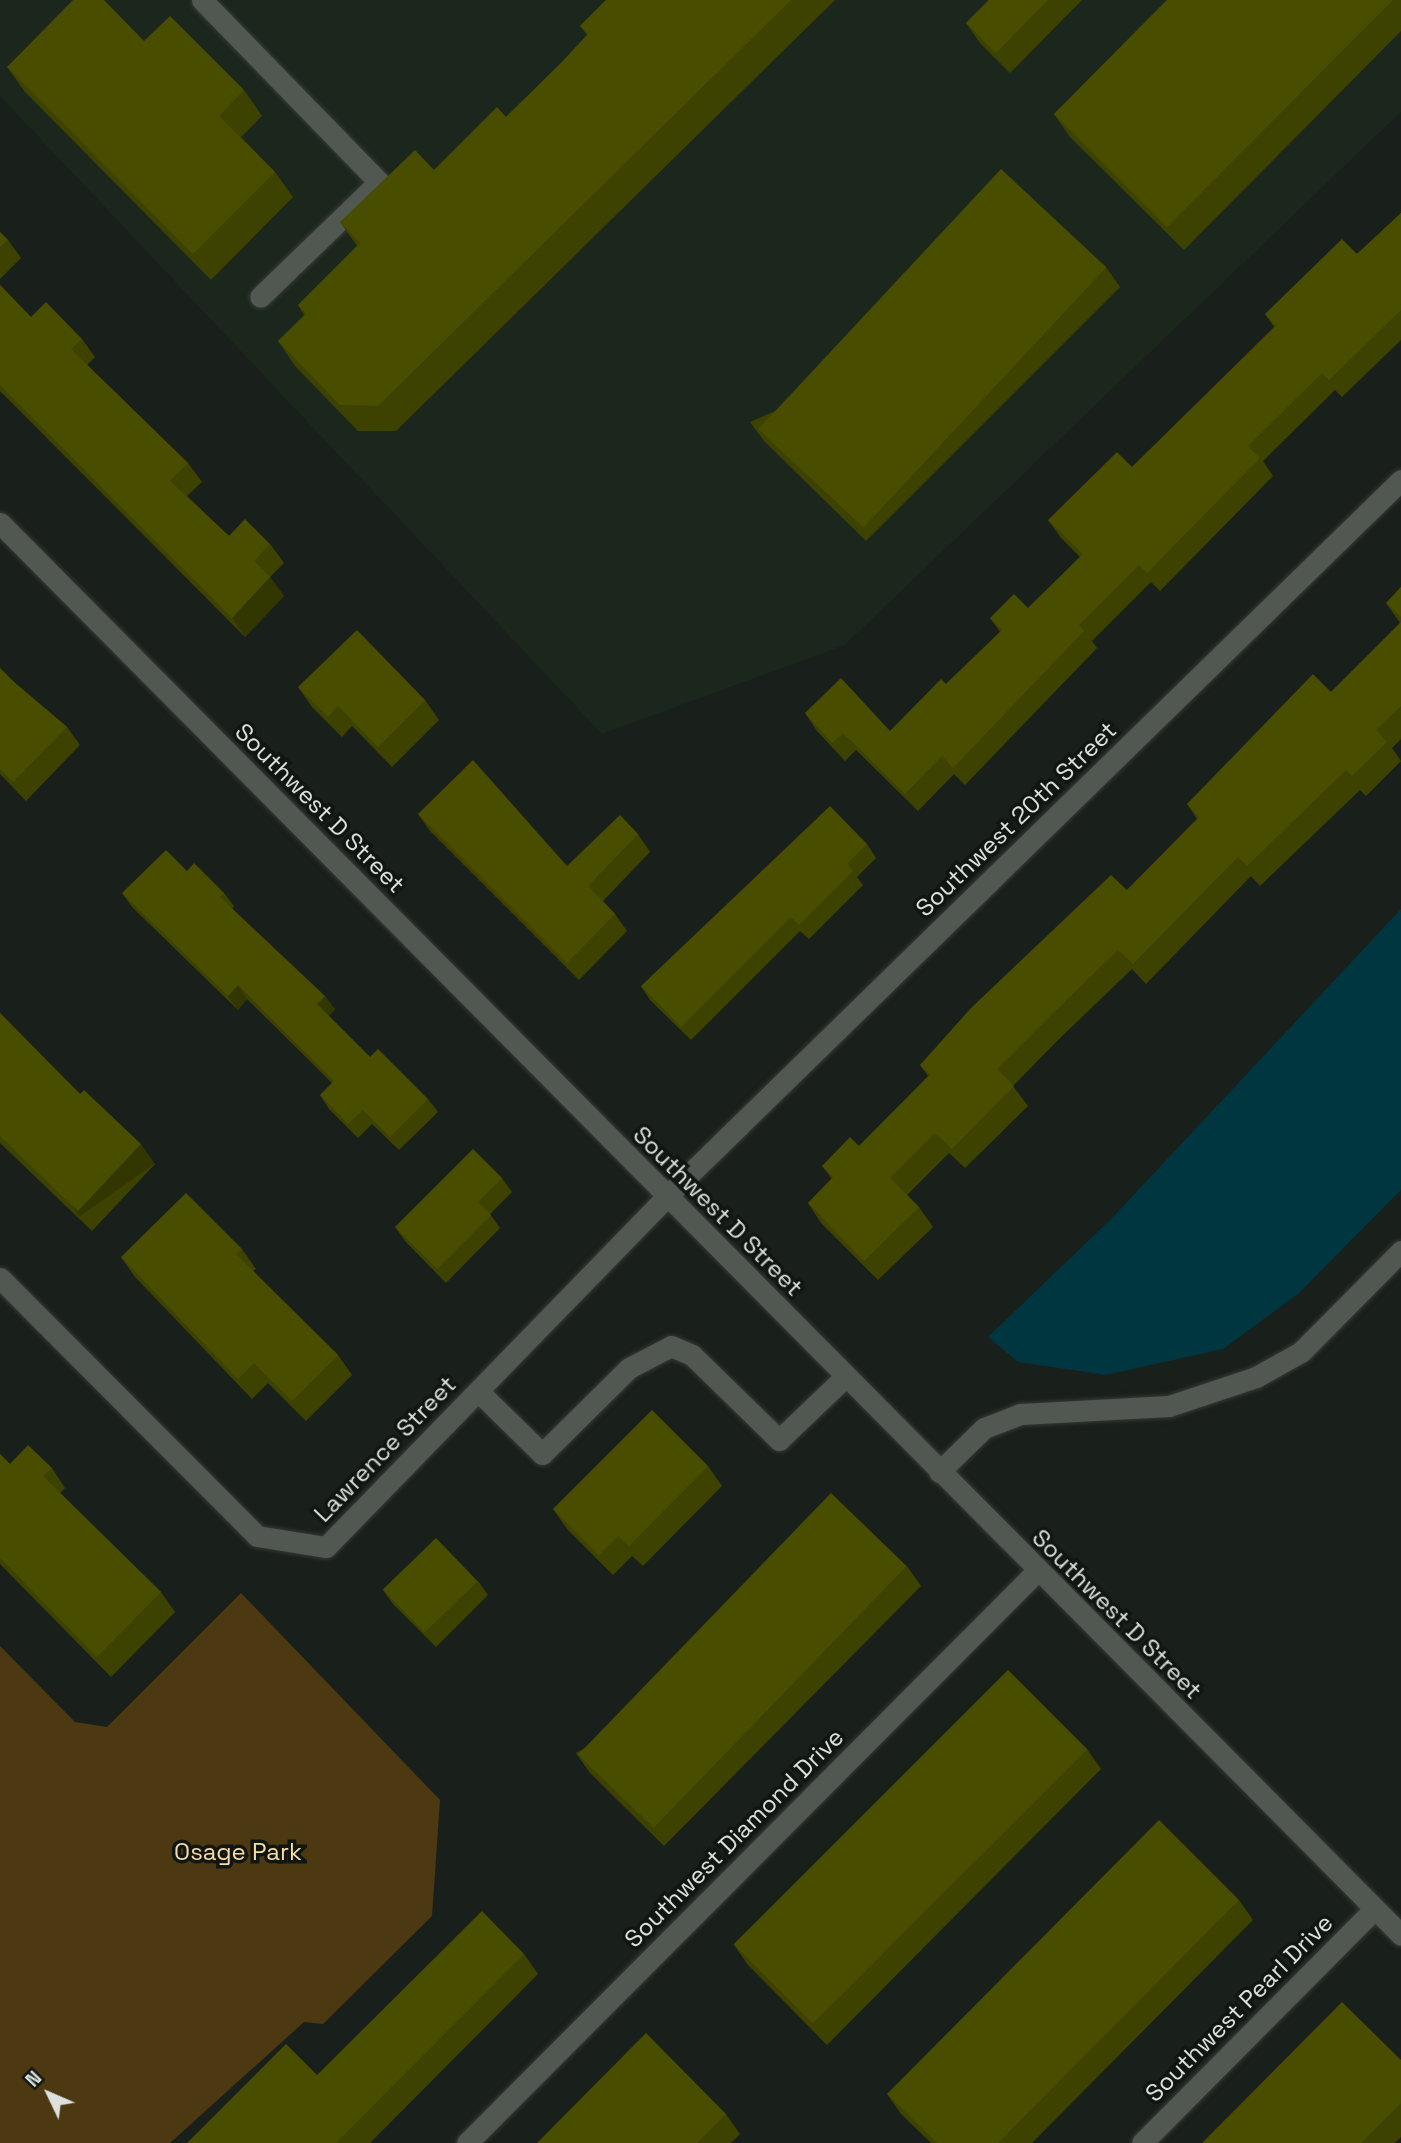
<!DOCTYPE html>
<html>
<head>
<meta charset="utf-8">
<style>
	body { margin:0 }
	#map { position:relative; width:1401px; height:2143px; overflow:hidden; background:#191f1a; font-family:"Space Grotesk",sans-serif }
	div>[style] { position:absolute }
	.built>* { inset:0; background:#1b261c }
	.green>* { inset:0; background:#4d3911 }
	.water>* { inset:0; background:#003640 }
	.roads { filter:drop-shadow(0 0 2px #353935) drop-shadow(0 0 2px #353935) }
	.minor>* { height:21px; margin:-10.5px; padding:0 10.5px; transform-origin:10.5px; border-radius:10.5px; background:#515852 }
	.wall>* { inset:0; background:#3e4200 }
	.shaded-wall>* { inset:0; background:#323600; transform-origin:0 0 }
	.building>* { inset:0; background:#484d00; transform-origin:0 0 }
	span { translate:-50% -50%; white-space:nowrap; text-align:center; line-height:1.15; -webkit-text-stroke:7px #101611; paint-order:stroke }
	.street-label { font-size:24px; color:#dde1dd }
	.park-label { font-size:24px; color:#f8daa8 }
	.north { position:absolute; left:14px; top:2059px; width:70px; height:70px; -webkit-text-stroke:5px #101611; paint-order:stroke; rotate:314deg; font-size:19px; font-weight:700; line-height:28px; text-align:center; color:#dde1dd }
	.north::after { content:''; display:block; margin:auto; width:24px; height:32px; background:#dde1dd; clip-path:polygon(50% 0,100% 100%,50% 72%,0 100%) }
</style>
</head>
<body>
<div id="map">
	<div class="built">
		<i style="clip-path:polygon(0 0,1401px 0,1401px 112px,845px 645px,602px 734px,0 96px)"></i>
	</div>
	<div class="green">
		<i style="clip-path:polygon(241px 1593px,440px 1800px,432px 1916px,323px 2024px,304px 2022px,170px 2143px,0 2143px,0 1646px,75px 1722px,107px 1727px)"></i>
	</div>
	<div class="water">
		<i style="clip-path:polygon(1401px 909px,1401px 1190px,1298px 1294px,1223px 1349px,1106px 1375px,1018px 1362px,988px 1337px,1112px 1218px)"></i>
	</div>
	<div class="roads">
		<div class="minor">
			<i style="left:202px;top:0;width:254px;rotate:45.8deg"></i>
			<i style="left:379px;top:182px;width:165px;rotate:136deg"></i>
			<i style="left:0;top:523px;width:1989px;rotate:45.22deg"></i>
			<i style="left:0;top:1278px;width:364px;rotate:45.1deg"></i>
			<i style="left:257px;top:1536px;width:70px;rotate:9.1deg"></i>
			<i style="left:326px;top:1547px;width:489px;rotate:-45.8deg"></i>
			<i style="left:667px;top:1196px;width:1025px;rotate:-44.29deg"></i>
			<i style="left:478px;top:1391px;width:90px;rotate:44.5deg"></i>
			<i style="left:542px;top:1454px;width:122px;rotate:-44.7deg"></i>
			<i style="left:629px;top:1368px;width:47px;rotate:-27.6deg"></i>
			<i style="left:671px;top:1346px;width:23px;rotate:23deg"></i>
			<i style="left:692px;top:1355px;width:122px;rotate:44.3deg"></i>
			<i style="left:779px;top:1440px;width:91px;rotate:-43.7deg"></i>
			<i style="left:939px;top:1472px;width:63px;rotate:-44.4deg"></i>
			<i style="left:984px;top:1428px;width:40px;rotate:-21deg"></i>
			<i style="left:1021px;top:1414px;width:148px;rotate:-3.1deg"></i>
			<i style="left:1169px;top:1406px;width:92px;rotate:-18.4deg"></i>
			<i style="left:1256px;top:1377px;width:51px;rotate:-29.1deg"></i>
			<i style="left:1301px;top:1352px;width:142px;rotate:-45.3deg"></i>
			<i style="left:467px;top:2143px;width:808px;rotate:-45.1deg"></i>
			<i style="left:1142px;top:2143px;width:330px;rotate:-45.2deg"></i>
		</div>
	</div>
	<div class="wall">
		<i style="clip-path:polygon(606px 0,835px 0,396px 431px,358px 431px,295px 366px,278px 341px,304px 315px,298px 305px,357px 246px,340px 222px,434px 170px,506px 117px,561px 63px,587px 35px,580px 26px)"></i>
		<i style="clip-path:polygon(989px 0,1082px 0,1010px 73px,980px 43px,966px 23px)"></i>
		<i style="clip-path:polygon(1167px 0,1401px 0,1401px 31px,1184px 250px,1070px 137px,1054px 114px)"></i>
		<i style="clip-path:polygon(144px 41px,244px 90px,262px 116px,241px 137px,275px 172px,293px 197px,211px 280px,25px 92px,7px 67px)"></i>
		<i style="clip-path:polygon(1401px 213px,1401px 340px,1342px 397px,1335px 390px,1263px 461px,1273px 476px,1160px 591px,1151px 582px,1092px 641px,1097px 648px,965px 785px,954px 774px,918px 811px,856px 750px,845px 761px,817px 731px,805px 713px,890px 731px,946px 684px,1000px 632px,990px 618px,1028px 608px,1080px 557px,1061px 538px,1048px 520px,1132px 467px,1274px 327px,1265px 314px,1357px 254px)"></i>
		<i style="clip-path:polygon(0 232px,8px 240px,21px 258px,0 279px)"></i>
		<i style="clip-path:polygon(1106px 267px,1120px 287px,866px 541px,764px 441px,750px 422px)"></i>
		<i style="clip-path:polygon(0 285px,31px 317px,82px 339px,95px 357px,87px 365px,188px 463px,202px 482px,187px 496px,229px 536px,270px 544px,284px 563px,270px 577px,284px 596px,245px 637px,0 391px)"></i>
		<i style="clip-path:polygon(1401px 587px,1401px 739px,1392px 748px,1401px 761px,1366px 796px,1360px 790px,1260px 886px,1251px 876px,1146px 984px,1132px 969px,1057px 1041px,1013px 1086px,1028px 1106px,965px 1168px,949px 1153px,907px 1195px,919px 1207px,933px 1227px,878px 1280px,821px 1223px,808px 1203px,832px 1179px,822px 1166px,859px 1146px,928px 1076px,920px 1065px,1127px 890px,1197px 819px,1187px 804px,1331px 692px,1400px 623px,1386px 603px)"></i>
		<i style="clip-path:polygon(0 668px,14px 682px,67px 727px,80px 745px,26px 801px,0 774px)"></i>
		<i style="clip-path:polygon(298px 687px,425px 700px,439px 720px,392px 767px,352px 726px,342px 737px,312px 707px)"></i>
		<i style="clip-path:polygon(418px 814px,567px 866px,638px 834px,650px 852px,603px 901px,615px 914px,627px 931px,579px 980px,430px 831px)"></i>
		<i style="clip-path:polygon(867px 844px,876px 858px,857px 877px,863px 885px,809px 939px,800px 931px,691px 1040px,650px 1000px,641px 986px)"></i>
		<i style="clip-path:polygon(187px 871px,224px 893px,234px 906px,232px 909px,335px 1009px,329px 1016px,370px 1057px,428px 1099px,438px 1112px,399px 1150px,372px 1124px,358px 1138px,329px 1109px,320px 1095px,332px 1083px,247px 999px,238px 1010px,132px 907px,122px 893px)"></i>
		<i style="clip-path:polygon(0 1013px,80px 1094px,155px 1164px,92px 1231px,0 1143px)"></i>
		<i style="clip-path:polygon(502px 1178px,512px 1192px,490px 1214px,500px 1228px,446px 1283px,405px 1241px,395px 1227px)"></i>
		<i style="clip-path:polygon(242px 1249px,256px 1269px,253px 1271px,338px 1355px,352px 1375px,306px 1421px,268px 1383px,252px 1399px,135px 1277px,121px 1257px)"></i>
		<i style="clip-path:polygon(0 1454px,10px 1464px,52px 1468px,65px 1488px,60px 1493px,161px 1592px,175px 1612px,111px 1677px,0 1564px)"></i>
		<i style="clip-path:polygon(708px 1466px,722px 1486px,643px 1566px,632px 1556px,613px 1575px,567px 1529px,553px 1509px)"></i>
		<i style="clip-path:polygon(907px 1566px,921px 1586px,664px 1846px,590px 1773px,576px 1753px)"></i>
		<i style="clip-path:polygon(478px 1581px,488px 1595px,436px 1647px,393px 1604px,383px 1590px)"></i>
		<i style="clip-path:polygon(1087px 1749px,1101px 1769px,827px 2045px,748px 1965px,734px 1945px)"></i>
		<i style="clip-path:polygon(1239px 1900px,1253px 1920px,1032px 2143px,931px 2143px,901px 2114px,887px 2094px)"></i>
		<i style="clip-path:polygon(524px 1954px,538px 1974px,370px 2143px,187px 2143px,317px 2075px)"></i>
		<i style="clip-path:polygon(1401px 2060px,1401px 2137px,1395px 2143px,1202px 2143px)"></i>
		<i style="clip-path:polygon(726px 2114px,740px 2134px,731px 2143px,537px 2143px)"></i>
	</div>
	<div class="shaded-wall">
		<i style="clip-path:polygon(270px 577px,284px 596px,245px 637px,232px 618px)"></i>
		<i style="clip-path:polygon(238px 985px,247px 999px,238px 1010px,228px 996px)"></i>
		<i style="clip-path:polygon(325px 996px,335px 1009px,327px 1018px,317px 1004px)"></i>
		<i style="left:141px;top:1144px;width:24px;height:92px;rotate:55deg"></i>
	</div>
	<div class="building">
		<i style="clip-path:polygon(73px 0,104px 0,144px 41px,170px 16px,244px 90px,219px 116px,275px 172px,193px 254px,7px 67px)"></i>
		<i style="clip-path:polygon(606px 0,791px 0,378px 406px,340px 405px,278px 341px,306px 314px,298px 305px,360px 243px,340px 222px,415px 150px,434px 170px,497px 107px,506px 117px,561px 63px,588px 34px,580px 26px)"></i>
		<i style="clip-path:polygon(989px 0,1048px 0,996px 53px,966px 23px)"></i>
		<i style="clip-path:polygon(1167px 0,1393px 0,1167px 227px,1054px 114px)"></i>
		<i style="left:1001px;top:169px;width:144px;height:356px;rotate:43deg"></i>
		<i style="clip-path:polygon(1401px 213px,1401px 310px,1329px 380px,1322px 373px,1248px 446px,1260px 458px,1147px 573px,1139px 565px,1079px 625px,1084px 631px,953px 768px,942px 756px,905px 794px,843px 733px,832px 743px,805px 713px,841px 678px,890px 731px,941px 679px,946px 684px,1002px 630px,990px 618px,1014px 594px,1028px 608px,1083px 554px,1048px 520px,1117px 452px,1132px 467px,1276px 326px,1265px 314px,1342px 239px,1357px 254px)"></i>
		<i style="clip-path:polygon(0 232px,8px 240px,0 247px)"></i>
		<i style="clip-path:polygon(0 285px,31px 317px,46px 302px,82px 339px,71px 349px,188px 463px,170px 481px,229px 536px,245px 519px,270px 544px,254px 561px,270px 577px,232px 618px,0 385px)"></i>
		<i style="clip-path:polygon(1401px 587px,1401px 617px,1386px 603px)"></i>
		<i style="clip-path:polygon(1401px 622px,1401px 706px,1376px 730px,1387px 742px,1352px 776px,1346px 770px,1247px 866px,1238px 857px,1133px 964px,1118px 950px,1044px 1022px,997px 1069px,1014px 1086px,952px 1149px,935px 1133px,890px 1178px,919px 1207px,864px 1261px,808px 1203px,833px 1177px,822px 1166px,850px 1137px,859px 1146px,930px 1075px,920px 1065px,971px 1008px,1111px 875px,1127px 890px,1199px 817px,1187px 804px,1313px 674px,1331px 692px)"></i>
		<i style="clip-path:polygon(357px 630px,425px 700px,378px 747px,338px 706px,328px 717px,298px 687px)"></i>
		<i style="clip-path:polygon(0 668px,14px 682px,67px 727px,13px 782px,0 769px)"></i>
		<i style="clip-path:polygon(473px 760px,567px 866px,620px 815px,638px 834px,588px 886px,615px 914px,567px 963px,418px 814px)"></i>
		<i style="clip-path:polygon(830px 806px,867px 844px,847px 864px,853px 871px,799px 925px,791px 917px,681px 1027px,641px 986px)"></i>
		<i style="clip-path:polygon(166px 850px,187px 871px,194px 863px,224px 893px,220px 897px,325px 996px,317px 1004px,370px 1057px,378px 1049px,428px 1099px,390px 1137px,363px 1110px,348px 1124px,320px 1095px,334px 1081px,238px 985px,228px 996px,122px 893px)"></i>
		<i style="clip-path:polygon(0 1013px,80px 1094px,84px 1090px,141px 1144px,78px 1211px,0 1136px)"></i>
		<i style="clip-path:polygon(473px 1149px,502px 1178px,478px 1202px,491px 1215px,437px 1269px,395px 1227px)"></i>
		<i style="clip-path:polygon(186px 1193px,242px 1249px,236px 1254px,338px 1355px,292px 1401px,254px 1363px,238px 1379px,121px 1257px)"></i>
		<i style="clip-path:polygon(652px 1410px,708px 1466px,629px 1546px,618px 1536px,599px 1555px,553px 1509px)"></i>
		<i style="clip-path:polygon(28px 1445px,52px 1468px,43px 1476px,161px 1592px,97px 1657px,0 1558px,0 1454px,10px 1464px)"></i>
		<i style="left:831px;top:1493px;width:105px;height:364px;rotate:44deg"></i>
		<i style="left:436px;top:1538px;width:60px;height:74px;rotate:46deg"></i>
		<i style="left:1008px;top:1670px;width:112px;height:388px;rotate:45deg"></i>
		<i style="clip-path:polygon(1159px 1820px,1239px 1900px,998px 2143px,937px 2143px,887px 2094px)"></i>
		<i style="clip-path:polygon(482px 1911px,524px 1954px,336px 2143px,187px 2143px,286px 2044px,317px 2075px)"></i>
		<i style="clip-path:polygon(1342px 2002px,1401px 2060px,1401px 2103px,1361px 2143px,1202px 2143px)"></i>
		<i style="clip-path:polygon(646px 2033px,726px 2114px,697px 2143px,537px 2143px)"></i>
	</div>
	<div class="street-label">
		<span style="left:320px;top:808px;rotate:45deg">Southwest D Street</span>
		<span style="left:1016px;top:819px;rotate:-44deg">Southwest 20th Street</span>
		<span style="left:718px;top:1211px;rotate:45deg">Southwest D Street</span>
		<span style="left:385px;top:1449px;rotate:-46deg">Lawrence Street</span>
		<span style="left:1117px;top:1614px;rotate:45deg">Southwest D Street</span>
		<span style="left:734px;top:1838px;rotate:-45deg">Southwest Diamond Drive</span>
		<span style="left:1239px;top:2008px;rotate:-45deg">Southwest Pearl Drive</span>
	</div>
	<div class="park-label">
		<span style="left:238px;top:1852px">Osage Park</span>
	</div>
	<div class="north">N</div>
</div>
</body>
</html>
